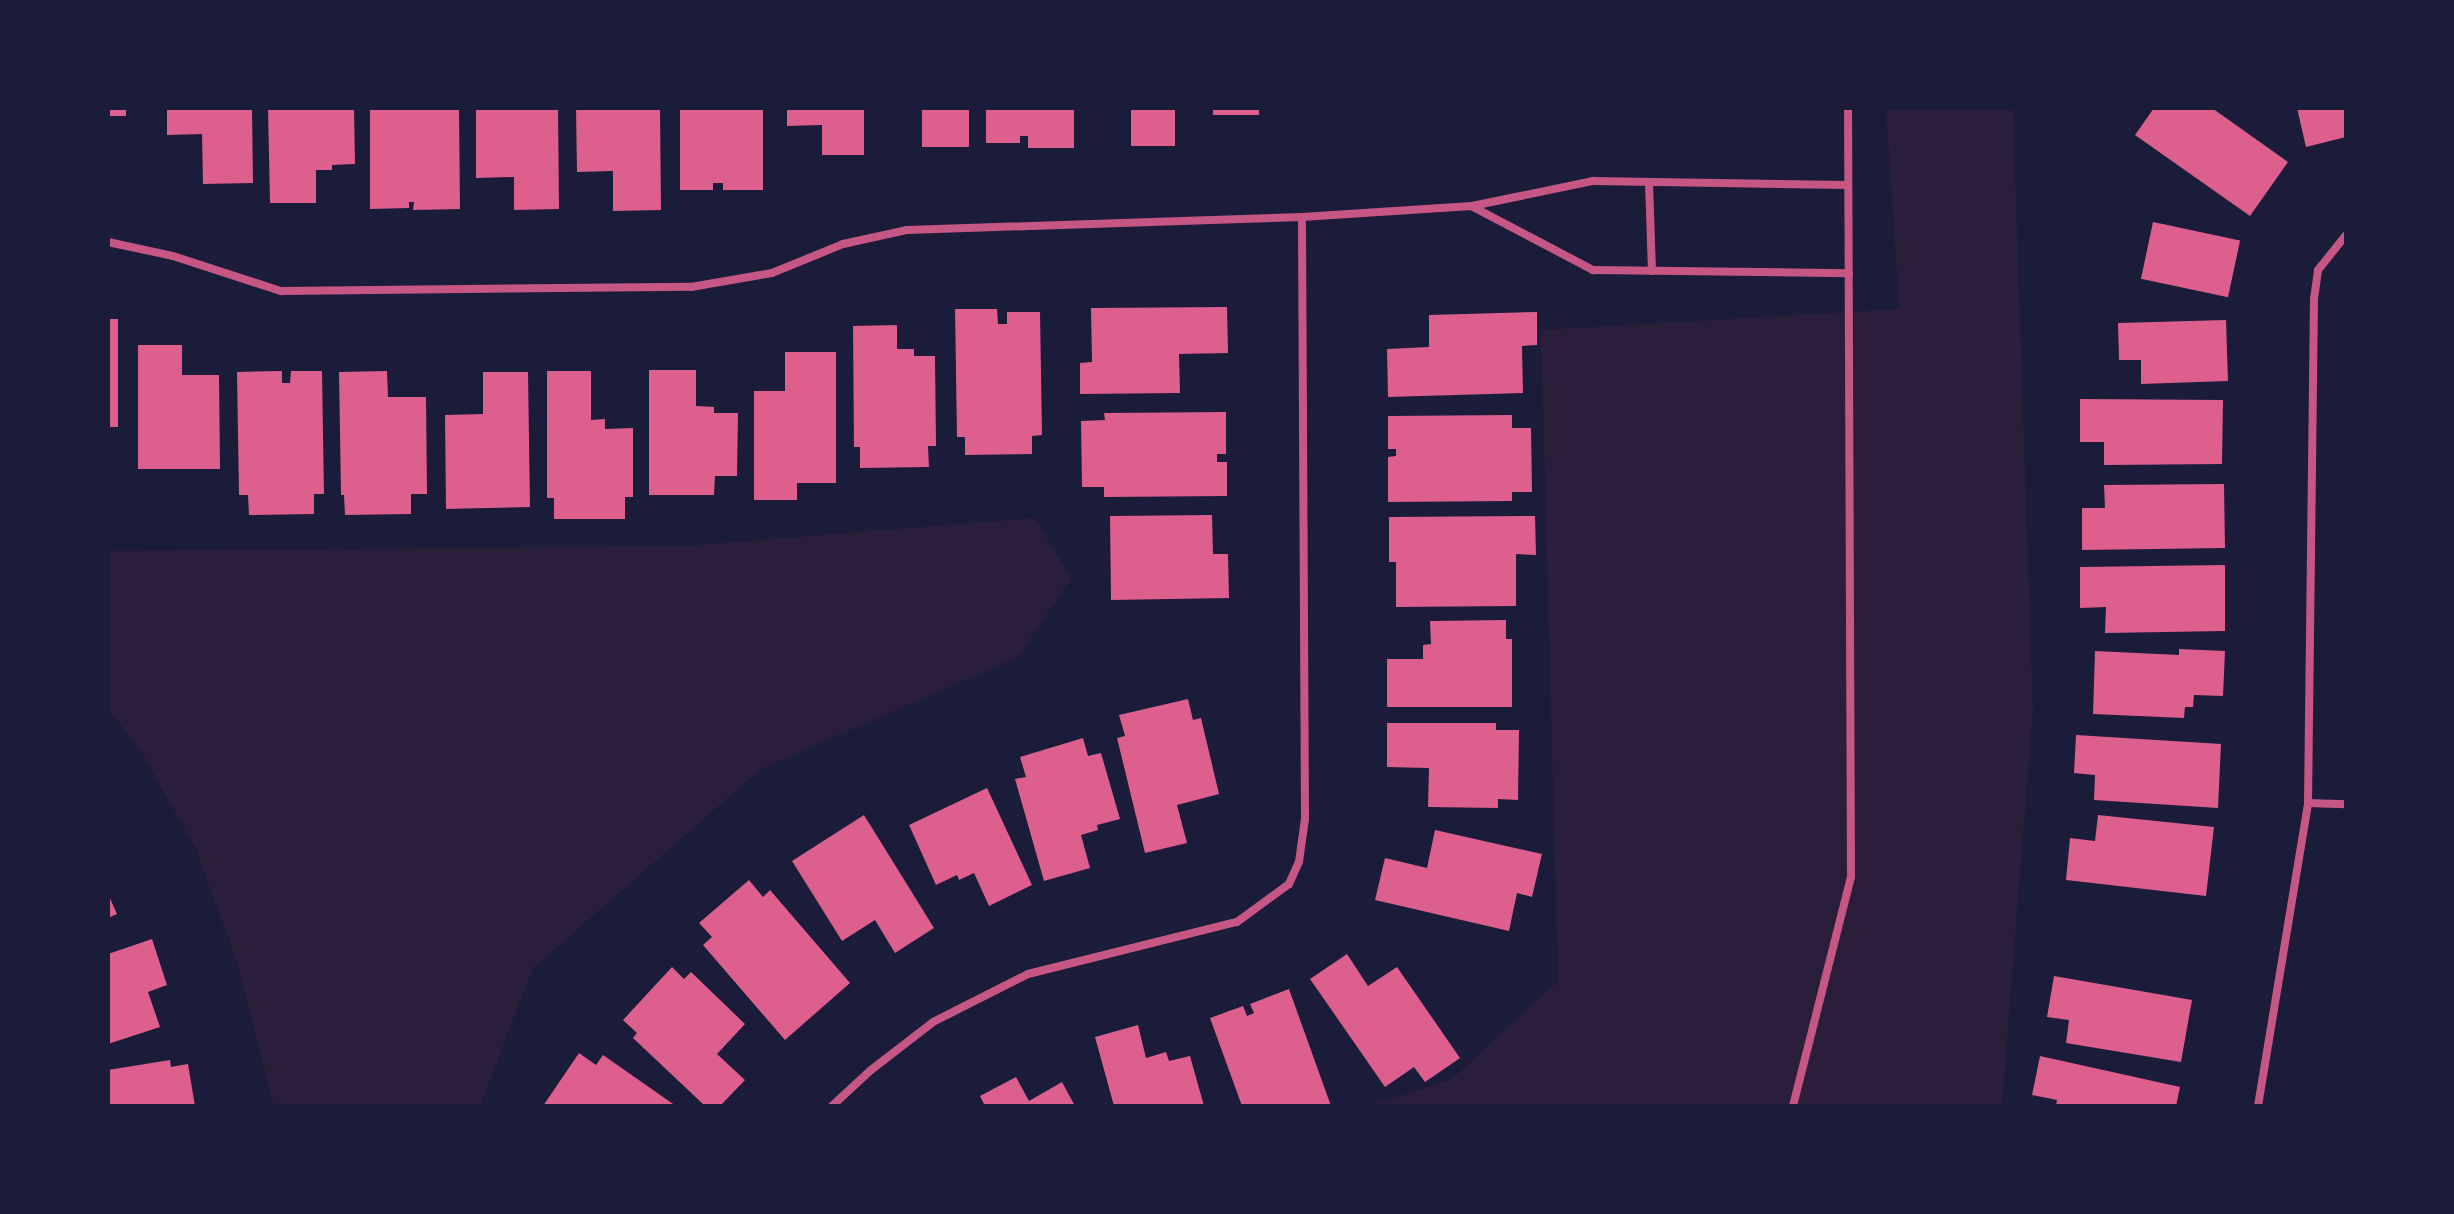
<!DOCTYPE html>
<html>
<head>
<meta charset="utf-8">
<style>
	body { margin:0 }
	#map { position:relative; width:2454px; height:1214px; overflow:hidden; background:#1b1b3a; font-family:Helvetica,sans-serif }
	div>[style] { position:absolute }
	.green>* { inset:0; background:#2a1e3b }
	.building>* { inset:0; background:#dd5f8e; transform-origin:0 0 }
	.minor>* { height:8px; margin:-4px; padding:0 4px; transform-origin:4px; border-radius:4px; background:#c65784 }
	span { translate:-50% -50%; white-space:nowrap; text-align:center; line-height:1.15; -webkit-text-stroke:8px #1b1b3a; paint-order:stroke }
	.frame { position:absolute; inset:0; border:110px solid #1b1b3a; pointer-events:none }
</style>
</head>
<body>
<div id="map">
	<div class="green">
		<i style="clip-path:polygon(1886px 108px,2013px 108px,2033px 709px,2002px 1106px,1369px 1106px,1452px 1079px,1558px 981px,1541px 330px,1899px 309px)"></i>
		<i style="clip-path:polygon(1035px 518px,1071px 579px,1018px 657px,761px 769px,533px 968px,480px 1106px,274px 1106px,236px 960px,195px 847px,139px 748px,108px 709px,108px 551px,685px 546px)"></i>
	</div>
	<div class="building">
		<i style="left:108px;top:108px;width:18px;height:8px"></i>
		<i style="clip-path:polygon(167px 108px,252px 108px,253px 183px,203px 184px,202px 134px,167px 135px)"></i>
		<i style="clip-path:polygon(268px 108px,354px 108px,355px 164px,332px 165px,332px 170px,316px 170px,316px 203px,270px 203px)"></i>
		<i style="clip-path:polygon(370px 108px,459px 108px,460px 209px,413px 210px,414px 202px,409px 202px,409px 208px,370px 209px)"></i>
		<i style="clip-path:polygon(476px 108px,558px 108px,559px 209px,514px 210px,514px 177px,476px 178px)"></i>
		<i style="clip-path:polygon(576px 108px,660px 108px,661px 210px,613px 211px,613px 171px,577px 172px)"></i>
		<i style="clip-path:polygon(680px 108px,763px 108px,763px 190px,723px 190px,723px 183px,713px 183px,713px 190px,680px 190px)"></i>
		<i style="clip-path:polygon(787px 108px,864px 108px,864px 155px,822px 155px,822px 125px,787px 126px)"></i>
		<i style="left:922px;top:108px;width:47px;height:39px"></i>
		<i style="clip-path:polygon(986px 108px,1074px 108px,1074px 148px,1028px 148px,1028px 136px,1020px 136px,1020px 143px,986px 143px)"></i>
		<i style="left:1131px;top:108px;width:44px;height:38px"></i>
		<i style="left:1213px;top:108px;width:46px;height:7px"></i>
		<i style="clip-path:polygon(2154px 108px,2212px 108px,2288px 162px,2250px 216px,2135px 135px)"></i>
		<i style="clip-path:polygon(2297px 108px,2346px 108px,2346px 137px,2306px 147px)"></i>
		<i style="left:2153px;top:222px;width:89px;height:58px;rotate:12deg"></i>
		<i style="clip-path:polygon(1227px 307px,1228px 353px,1179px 354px,1180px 393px,1080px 394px,1080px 363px,1092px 362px,1091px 308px)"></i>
		<i style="clip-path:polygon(955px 309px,997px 309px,998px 324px,1007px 324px,1007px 312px,1040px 312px,1042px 435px,1032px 436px,1032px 454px,965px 455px,965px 437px,957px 437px)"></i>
		<i style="clip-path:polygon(1537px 312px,1537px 345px,1522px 346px,1523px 393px,1388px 397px,1387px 349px,1429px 347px,1429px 315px)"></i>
		<i style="left:108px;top:319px;width:10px;height:108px"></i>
		<i style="clip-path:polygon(2226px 320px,2228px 381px,2141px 384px,2141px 360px,2119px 360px,2118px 323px)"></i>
		<i style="clip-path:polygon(897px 325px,897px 349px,914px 349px,914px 356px,935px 356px,936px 446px,928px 446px,929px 467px,860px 468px,860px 447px,854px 447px,853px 326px)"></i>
		<i style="clip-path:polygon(138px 345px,182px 345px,182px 375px,219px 375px,220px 469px,138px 469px)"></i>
		<i style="clip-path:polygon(785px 352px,836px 352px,836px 483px,797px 483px,797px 500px,754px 500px,754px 391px,785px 391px)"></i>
		<i style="clip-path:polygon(649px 370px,696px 370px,696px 406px,714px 407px,714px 413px,738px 413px,737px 476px,715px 476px,714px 495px,649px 495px)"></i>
		<i style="clip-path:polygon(282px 371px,282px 383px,290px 383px,291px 371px,322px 371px,324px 494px,314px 494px,314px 514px,249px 515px,248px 495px,239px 495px,237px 372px)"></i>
		<i style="clip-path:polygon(387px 371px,388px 397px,426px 397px,427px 494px,411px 494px,411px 514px,345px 515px,344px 495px,341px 495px,339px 372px)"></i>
		<i style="clip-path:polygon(547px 371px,591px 371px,591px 420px,605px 419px,605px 429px,633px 428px,633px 497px,625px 497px,625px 519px,554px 519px,554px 498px,547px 498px)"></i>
		<i style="clip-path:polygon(483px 372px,528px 372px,530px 507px,446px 509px,445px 415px,483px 414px)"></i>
		<i style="clip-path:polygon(2080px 399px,2223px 400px,2222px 464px,2104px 465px,2104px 442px,2080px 442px)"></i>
		<i style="clip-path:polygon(1226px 412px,1226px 454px,1217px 454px,1217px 462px,1227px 462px,1227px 496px,1104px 497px,1104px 487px,1082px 487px,1081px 421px,1105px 420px,1104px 413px)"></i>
		<i style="clip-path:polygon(1512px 415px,1512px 428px,1531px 428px,1532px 492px,1512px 492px,1512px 501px,1388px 502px,1388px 457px,1396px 456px,1396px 449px,1388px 449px,1388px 416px)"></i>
		<i style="clip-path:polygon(2224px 484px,2225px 548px,2082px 550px,2082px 508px,2105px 508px,2104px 485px)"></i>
		<i style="clip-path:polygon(1212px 515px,1213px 554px,1228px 554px,1229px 598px,1111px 600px,1110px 516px)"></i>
		<i style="clip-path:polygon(1535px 516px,1536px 555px,1516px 554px,1516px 606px,1396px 607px,1396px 562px,1389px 562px,1389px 517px)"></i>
		<i style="clip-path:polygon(2225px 565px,2225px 631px,2105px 633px,2106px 607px,2080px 608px,2080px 567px)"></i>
		<i style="clip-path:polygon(1506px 620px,1506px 639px,1512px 639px,1512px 707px,1387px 707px,1387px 659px,1423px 659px,1423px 645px,1431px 644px,1430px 621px)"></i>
		<i style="clip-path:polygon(2179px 649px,2225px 651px,2223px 696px,2194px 695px,2193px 707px,2185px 707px,2184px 718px,2093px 714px,2095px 651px,2179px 655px)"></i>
		<i style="clip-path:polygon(1188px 699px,1193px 720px,1201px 718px,1219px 794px,1177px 805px,1187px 843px,1145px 853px,1117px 738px,1125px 736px,1119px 715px)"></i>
		<i style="clip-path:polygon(1387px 723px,1496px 723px,1496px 730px,1519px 730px,1518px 800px,1498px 799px,1498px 808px,1428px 807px,1429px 768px,1387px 767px)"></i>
		<i style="clip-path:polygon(2076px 735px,2221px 744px,2218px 808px,2094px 800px,2095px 775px,2074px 773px)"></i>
		<i style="clip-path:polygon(1083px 738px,1088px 756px,1101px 753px,1120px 819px,1097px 825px,1098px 830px,1081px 835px,1090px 868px,1044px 881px,1015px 779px,1026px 777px,1020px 757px)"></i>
		<i style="clip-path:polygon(987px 788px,1032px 885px,989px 906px,974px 873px,959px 880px,957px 875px,936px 885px,909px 825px)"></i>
		<i style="clip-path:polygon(864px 815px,934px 928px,895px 953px,875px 920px,842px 941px,792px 861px)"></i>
		<i style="clip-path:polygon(2098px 815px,2214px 827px,2206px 896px,2066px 880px,2070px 838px,2095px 841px)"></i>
		<i style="clip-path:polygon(1435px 830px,1542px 854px,1532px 897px,1517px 893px,1509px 931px,1375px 900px,1385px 858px,1427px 868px)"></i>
		<i style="clip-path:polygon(749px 880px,763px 897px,770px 890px,850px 983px,785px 1040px,703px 945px,712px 937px,699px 923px)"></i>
		<i style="clip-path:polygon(108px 894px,117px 914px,108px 918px)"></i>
		<i style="clip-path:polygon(152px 939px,167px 985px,148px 992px,160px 1027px,108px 1044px,108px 954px)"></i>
		<i style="clip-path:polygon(1347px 954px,1368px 986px,1397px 967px,1460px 1058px,1425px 1082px,1414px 1067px,1385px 1087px,1310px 979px)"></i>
		<i style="clip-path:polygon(672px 967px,684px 979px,691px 972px,745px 1024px,717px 1054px,745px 1080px,720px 1106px,705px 1106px,633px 1038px,637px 1033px,623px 1020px)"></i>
		<i style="clip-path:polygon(2054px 976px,2192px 1000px,2181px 1062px,2066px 1043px,2069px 1020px,2047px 1017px)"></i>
		<i style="clip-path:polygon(1289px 989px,1331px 1106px,1242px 1106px,1210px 1018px,1243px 1006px,1247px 1016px,1254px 1013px,1250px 1004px)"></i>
		<i style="clip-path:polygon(1138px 1025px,1146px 1058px,1166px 1052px,1169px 1061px,1190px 1056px,1204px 1106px,1114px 1106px,1095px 1037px)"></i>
		<i style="clip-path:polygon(579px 1053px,596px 1065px,603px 1055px,676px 1106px,543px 1106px)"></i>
		<i style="clip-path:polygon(2040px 1056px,2180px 1087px,2176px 1106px,2056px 1106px,2057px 1100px,2032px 1095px)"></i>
		<i style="clip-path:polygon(170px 1060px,171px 1067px,188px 1064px,195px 1106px,108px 1106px,108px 1070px)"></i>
		<i style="clip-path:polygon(1016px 1077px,1029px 1101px,1062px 1082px,1075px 1106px,985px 1106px,980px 1096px)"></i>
	</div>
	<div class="minor">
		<i style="left:1649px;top:182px;width:89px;rotate:88.1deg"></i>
		<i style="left:1473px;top:207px;width:136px;rotate:27.7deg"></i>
		<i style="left:1593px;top:270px;width:256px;rotate:0.7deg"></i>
		<i style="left:108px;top:242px;width:66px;rotate:12.2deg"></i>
		<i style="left:173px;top:256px;width:114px;rotate:18deg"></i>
		<i style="left:281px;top:291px;width:410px;rotate:-0.6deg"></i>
		<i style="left:691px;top:287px;width:82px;rotate:-9.8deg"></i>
		<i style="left:772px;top:273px;width:77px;rotate:-22.2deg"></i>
		<i style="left:843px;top:244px;width:66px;rotate:-12.3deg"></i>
		<i style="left:907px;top:230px;width:395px;rotate:-1.9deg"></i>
		<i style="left:1302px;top:217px;width:170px;rotate:-3.7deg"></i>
		<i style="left:1472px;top:206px;width:124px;rotate:-11.7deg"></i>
		<i style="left:1593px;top:181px;width:255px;rotate:0.9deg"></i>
		<i style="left:2308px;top:803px;width:38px;rotate:2deg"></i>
		<i style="left:832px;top:1106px;width:53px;rotate:-42.7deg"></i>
		<i style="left:871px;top:1070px;width:78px;rotate:-37.7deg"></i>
		<i style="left:933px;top:1022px;width:106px;rotate:-26.8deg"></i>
		<i style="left:1028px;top:974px;width:215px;rotate:-14deg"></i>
		<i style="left:1237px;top:922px;width:64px;rotate:-36.2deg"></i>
		<i style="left:1289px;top:884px;width:24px;rotate:-66deg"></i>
		<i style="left:1299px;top:862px;width:43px;rotate:-82.1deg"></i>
		<i style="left:1305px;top:819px;width:602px;rotate:-90.29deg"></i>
		<i style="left:1793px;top:1106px;width:236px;rotate:-75.8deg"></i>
		<i style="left:1851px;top:877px;width:769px;rotate:-90.22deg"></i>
		<i style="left:2258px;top:1106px;width:307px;rotate:-80.6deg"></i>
		<i style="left:2308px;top:803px;width:504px;rotate:-89.32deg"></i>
		<i style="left:2314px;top:299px;width:29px;rotate:-82deg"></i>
		<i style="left:2318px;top:270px;width:45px;rotate:-51.3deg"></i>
	</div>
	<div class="frame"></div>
</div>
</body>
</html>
